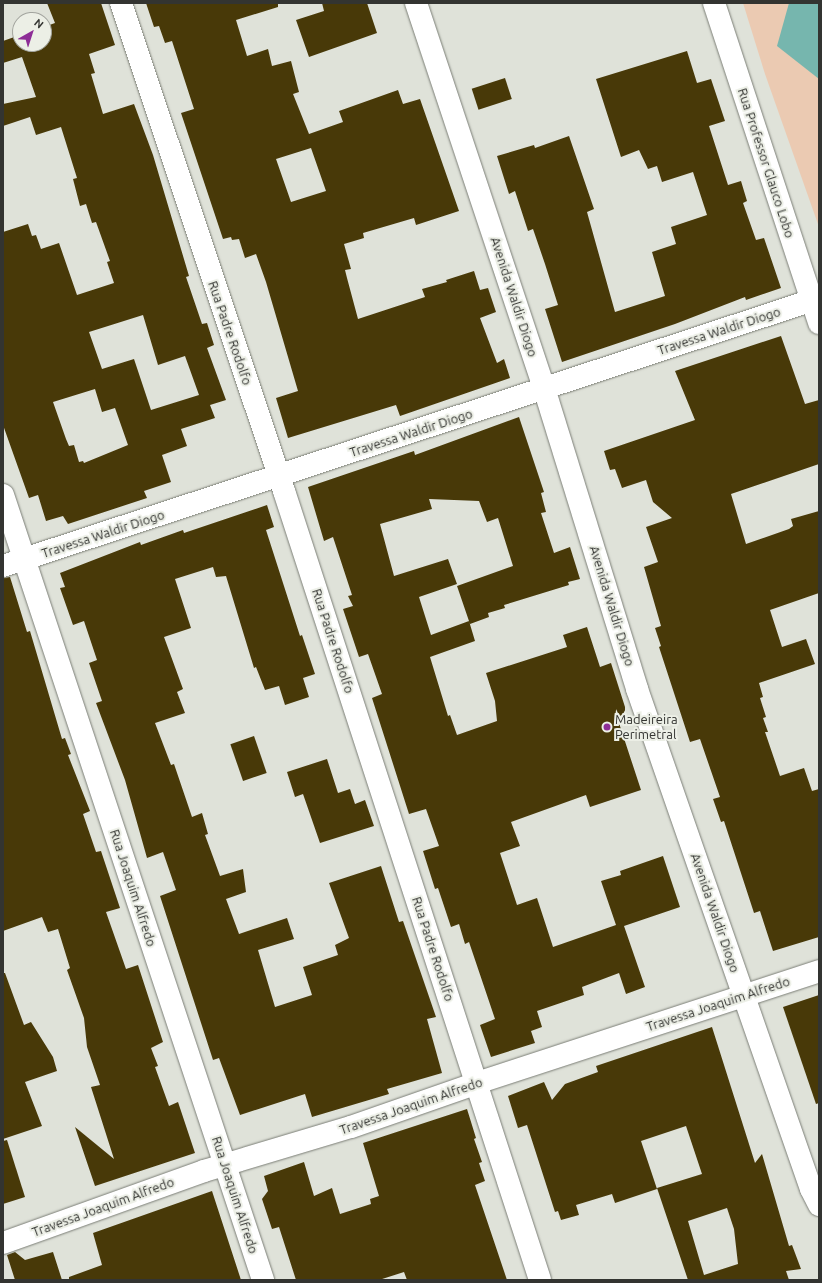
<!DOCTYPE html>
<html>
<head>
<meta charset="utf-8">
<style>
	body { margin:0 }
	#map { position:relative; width:822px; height:1283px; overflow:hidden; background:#dfe2d9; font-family:Ubuntu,sans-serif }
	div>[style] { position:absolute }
	.green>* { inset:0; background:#ebcab2 }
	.water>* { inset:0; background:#76b6ae }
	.building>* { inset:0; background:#483908; transform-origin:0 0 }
	.roads { filter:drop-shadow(0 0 1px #7b7e76) drop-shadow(0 0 1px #7b7e76) }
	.minor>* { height:22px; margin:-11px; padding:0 11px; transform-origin:11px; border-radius:11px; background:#fff }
	.major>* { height:22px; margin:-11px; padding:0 11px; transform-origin:11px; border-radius:11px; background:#fff }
	.dots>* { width:11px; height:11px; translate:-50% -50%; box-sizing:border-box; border:2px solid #ecefe6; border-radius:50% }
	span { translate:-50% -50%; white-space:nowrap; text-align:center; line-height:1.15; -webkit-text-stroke:4px #ecefe6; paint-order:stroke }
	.street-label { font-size:13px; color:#333431 }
	.poi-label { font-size:13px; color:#333431 }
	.left { translate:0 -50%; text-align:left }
	.frame { position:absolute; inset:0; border:4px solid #333431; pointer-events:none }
	.north { position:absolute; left:12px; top:12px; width:40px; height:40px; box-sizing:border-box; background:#ecefe6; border:1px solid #a2a49e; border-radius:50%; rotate:39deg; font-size:11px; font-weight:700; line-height:16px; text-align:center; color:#333431 }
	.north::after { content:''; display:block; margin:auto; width:14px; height:18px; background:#8d2d96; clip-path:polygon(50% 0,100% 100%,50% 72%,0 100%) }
</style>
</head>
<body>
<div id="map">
	<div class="green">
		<i style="clip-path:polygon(743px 3px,819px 3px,819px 227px,765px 74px)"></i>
	</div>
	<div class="water">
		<i style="clip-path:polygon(789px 3px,819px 3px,819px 79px,777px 46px)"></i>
	</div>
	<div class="building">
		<i style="clip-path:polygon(evenodd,47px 3px,101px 3px,115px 45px,89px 54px,95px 73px,91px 74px,103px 114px,134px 104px,153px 155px,189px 276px,186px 277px,202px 324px,207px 323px,214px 345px,207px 348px,226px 400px,210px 405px,215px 418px,181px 429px,187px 446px,162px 455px,171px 482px,144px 491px,147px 498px,68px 524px,63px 516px,46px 521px,38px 495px,29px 498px,3px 425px,3px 232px,28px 224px,32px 236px,36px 235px,41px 249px,59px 243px,77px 295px,114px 283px,107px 262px,110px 261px,96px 222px,92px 223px,86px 204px,80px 206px,73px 179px,77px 178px,61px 127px,36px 135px,30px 117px,3px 126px,3px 104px,36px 97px,22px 57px,3px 63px,3px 41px,20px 35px,20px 44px,44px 44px,44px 27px,55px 23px,47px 3px,143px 315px,158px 365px,185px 356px,199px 395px,151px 410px,134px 359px,102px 369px,89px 332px,143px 315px,47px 3px,95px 389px,102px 412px,115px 408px,128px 445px,84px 463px,83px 461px,79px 462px,74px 445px,69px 446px,66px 439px,53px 402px,95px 389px)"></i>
		<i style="clip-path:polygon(evenodd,146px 3px,278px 3px,278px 7px,236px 20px,247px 56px,268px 49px,272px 66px,291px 61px,299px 92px,293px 94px,309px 134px,343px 122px,339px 111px,398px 90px,403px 104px,420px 99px,459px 211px,416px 225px,414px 218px,363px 233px,364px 238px,344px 244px,351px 269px,345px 270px,347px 278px,358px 319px,425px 297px,422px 289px,447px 282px,446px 280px,474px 271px,480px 290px,488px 288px,496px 312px,480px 318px,497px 363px,504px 359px,510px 378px,400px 416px,396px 405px,288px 438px,276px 398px,298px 391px,266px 282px,256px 254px,245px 258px,239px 239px,232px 240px,231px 237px,223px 239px,181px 113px,194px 109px,172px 41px,165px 43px,159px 26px,154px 27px,146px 3px,311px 148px,326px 191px,291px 202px,276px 159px,311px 148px)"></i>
		<i style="clip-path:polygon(322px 3px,367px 3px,377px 33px,309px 57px,296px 20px,324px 11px)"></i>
		<i style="clip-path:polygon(687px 51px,697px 83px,711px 79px,725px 121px,709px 126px,728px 185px,741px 181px,747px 201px,743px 203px,756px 240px,764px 238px,781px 288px,746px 300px,745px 297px,675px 324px,562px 362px,545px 309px,558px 305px,545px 264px,533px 229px,528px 231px,515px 191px,509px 194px,497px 156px,534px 145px,535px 148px,569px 136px,594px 209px,587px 212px,615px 312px,665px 296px,652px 252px,676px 244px,671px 227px,707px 215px,693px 172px,662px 182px,657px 166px,648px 169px,639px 150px,621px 157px,596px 79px)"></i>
		<i style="left:505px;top:78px;width:22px;height:35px;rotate:72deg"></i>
		<i style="clip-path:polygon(781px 336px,805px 404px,819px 400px,819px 464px,731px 494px,746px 544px,789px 529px,793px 526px,791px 519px,819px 511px,819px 593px,770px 610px,782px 647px,806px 639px,815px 664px,759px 683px,763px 697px,760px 698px,766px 717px,763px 718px,768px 732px,765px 732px,780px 776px,804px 768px,812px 791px,819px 789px,819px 937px,773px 951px,760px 911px,754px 913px,724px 821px,721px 822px,713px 799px,720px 797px,700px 739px,690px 742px,659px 647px,661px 646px,655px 628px,661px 626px,644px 567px,658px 562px,646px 527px,672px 518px,653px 502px,646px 480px,622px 488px,615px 469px,610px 470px,604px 451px,695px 420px,675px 371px)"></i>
		<i style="clip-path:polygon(519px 417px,544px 492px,541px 493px,546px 512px,541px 513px,554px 553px,570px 547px,580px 579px,568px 582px,569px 585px,504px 605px,505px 608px,488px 613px,489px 617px,470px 624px,457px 586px,513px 566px,498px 518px,487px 522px,479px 501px,429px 499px,432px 509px,380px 524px,394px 576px,448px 559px,457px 584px,419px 597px,431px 635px,469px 621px,475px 641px,430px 657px,448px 716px,450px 715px,457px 735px,497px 721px,495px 701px,486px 673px,567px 647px,563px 635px,587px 627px,600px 667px,611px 663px,625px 707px,625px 714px,617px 717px,641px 790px,590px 807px,586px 795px,511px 822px,520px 846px,500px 853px,517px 905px,537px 898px,553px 947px,616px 925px,601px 881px,621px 875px,620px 871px,663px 856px,680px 907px,624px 926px,645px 987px,626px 994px,619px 973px,582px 987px,584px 995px,537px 1011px,542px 1027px,531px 1031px,535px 1043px,491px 1057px,480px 1025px,495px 1019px,469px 942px,465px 944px,459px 924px,451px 927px,438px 888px,435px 889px,423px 851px,439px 846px,426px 809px,409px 814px,372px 698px,382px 694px,368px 654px,359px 657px,343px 609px,353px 606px,348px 596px,352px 595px,333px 537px,324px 541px,308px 487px,414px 451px,415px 455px)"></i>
		<i style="clip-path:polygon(267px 505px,274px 527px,266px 530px,300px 636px,302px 635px,315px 674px,303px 678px,309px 697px,285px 705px,279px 686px,265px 690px,256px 667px,254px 668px,226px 576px,216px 577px,213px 567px,175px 579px,191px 628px,164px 637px,183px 689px,177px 692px,185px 713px,155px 723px,171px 765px,174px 764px,192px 817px,202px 813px,208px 834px,205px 835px,220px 876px,243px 869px,246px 892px,226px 899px,239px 934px,287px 918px,294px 939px,258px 950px,275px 1007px,312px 995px,303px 967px,338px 955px,335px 945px,349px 938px,329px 883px,381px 866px,399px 922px,403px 921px,436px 1017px,427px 1019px,442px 1073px,387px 1089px,389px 1094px,312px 1117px,305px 1094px,240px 1115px,219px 1058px,213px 1060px,160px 896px,176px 890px,163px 852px,147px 858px,125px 780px,96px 703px,102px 701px,89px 663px,97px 660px,84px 621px,73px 625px,60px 588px,65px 587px,60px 573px,140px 542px,141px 545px,183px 530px,184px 533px)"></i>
		<i style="clip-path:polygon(10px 577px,27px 632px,30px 631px,62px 739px,65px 738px,71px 754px,68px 755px,90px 811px,83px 814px,96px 852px,101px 851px,120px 908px,106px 912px,126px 969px,138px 965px,163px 1042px,151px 1048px,158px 1066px,155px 1067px,169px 1106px,178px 1102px,195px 1153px,95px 1186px,75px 1127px,114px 1159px,91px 1087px,100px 1085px,87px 1047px,84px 1018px,67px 970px,70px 968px,58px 929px,48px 932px,42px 917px,3px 931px,3px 578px)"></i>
		<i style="left:254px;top:736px;width:39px;height:25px;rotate:71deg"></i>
		<i style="clip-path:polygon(327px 759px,338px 793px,350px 789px,355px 804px,365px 800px,374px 826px,320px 843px,303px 794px,295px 797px,287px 772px)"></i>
		<i style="clip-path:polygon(3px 973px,5px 973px,24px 1025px,31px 1022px,53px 1057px,57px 1071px,25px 1082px,42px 1126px,3px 1139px)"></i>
		<i style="clip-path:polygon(819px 995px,819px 1103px,816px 1104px,783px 1007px)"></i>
		<i style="clip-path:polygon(evenodd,712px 1027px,755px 1163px,762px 1154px,789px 1246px,792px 1245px,801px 1269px,786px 1271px,789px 1280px,688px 1280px,657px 1188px,702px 1174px,686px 1126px,641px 1141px,657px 1189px,615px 1203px,612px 1194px,576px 1205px,579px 1215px,561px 1220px,558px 1211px,555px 1212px,527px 1125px,518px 1128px,508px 1096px,544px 1082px,552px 1100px,565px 1084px,598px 1072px,596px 1066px,712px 1027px,727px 1208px,734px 1229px,738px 1264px,704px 1275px,688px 1221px,727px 1208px)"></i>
		<i style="clip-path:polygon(467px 1109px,476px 1138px,474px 1139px,482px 1162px,479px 1163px,485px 1181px,475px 1185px,507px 1280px,407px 1280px,404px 1272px,379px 1280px,296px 1280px,279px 1227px,272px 1229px,262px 1199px,268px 1191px,264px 1176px,304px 1162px,314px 1196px,332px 1188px,340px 1214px,371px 1204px,370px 1199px,379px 1196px,363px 1143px)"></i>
		<i style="clip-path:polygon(7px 1140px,25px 1197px,3px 1204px,3px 1141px)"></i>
		<i style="clip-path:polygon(212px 1191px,241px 1280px,69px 1280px,69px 1277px,102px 1265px,93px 1233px)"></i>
		<i style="clip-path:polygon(15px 1252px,25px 1260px,53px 1252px,62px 1280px,15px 1280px,7px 1255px)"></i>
	</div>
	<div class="roads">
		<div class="minor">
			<i style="left:121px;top:3px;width:515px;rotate:71.53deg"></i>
			<i style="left:284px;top:491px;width:829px;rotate:72.02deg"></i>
			<i style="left:3px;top:495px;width:827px;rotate:71.67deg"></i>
			<i style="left:3px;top:566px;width:859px;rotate:-18.18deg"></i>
			<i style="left:3px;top:1243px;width:214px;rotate:-19.7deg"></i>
			<i style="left:204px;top:1171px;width:153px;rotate:-16.7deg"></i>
			<i style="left:351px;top:1127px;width:133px;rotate:-19.2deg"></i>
			<i style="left:477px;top:1083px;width:360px;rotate:-18.1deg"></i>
		</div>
		<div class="major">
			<i style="left:416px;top:3px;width:406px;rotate:71.6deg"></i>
			<i style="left:544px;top:388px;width:315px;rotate:72.8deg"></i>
			<i style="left:637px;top:689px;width:529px;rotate:70.81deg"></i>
			<i style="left:811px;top:1189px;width:18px;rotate:63deg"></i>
			<i style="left:714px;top:3px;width:337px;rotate:71.8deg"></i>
		</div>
	</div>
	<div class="dots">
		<i style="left:607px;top:727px;background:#8d2d96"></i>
	</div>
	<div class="street-label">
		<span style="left:766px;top:163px;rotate:72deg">Rua Professor Glauco Lobo</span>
		<span style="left:514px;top:297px;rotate:72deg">Avenida Waldir Diogo</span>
		<span style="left:719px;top:331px;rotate:-18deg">Travessa Waldir Diogo</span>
		<span style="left:230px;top:333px;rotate:71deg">Rua Padre Rodolfo</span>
		<span style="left:411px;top:433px;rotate:-18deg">Travessa Waldir Diogo</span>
		<span style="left:103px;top:534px;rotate:-18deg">Travessa Waldir Diogo</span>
		<span style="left:612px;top:606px;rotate:73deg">Avenida Waldir Diogo</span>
		<span style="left:333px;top:641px;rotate:72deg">Rua Padre Rodolfo</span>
		<span style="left:133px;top:888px;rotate:72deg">Rua Joaquim Alfredo</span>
		<span style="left:715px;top:913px;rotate:71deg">Avenida Waldir Diogo</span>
		<span style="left:433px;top:949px;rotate:72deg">Rua Padre Rodolfo</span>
		<span style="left:718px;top:1004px;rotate:-18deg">Travessa Joaquim Alfredo</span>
		<span style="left:411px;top:1106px;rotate:-19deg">Travessa Joaquim Alfredo</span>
		<span style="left:235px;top:1195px;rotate:72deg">Rua Joaquim Alfredo</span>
		<span style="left:103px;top:1207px;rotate:-20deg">Travessa Joaquim Alfredo</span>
	</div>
	<div class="poi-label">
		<span class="left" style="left:615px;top:727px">Madeireira<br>Perimetral</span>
	</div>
	<div class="frame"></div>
	<div class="north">N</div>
</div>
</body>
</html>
